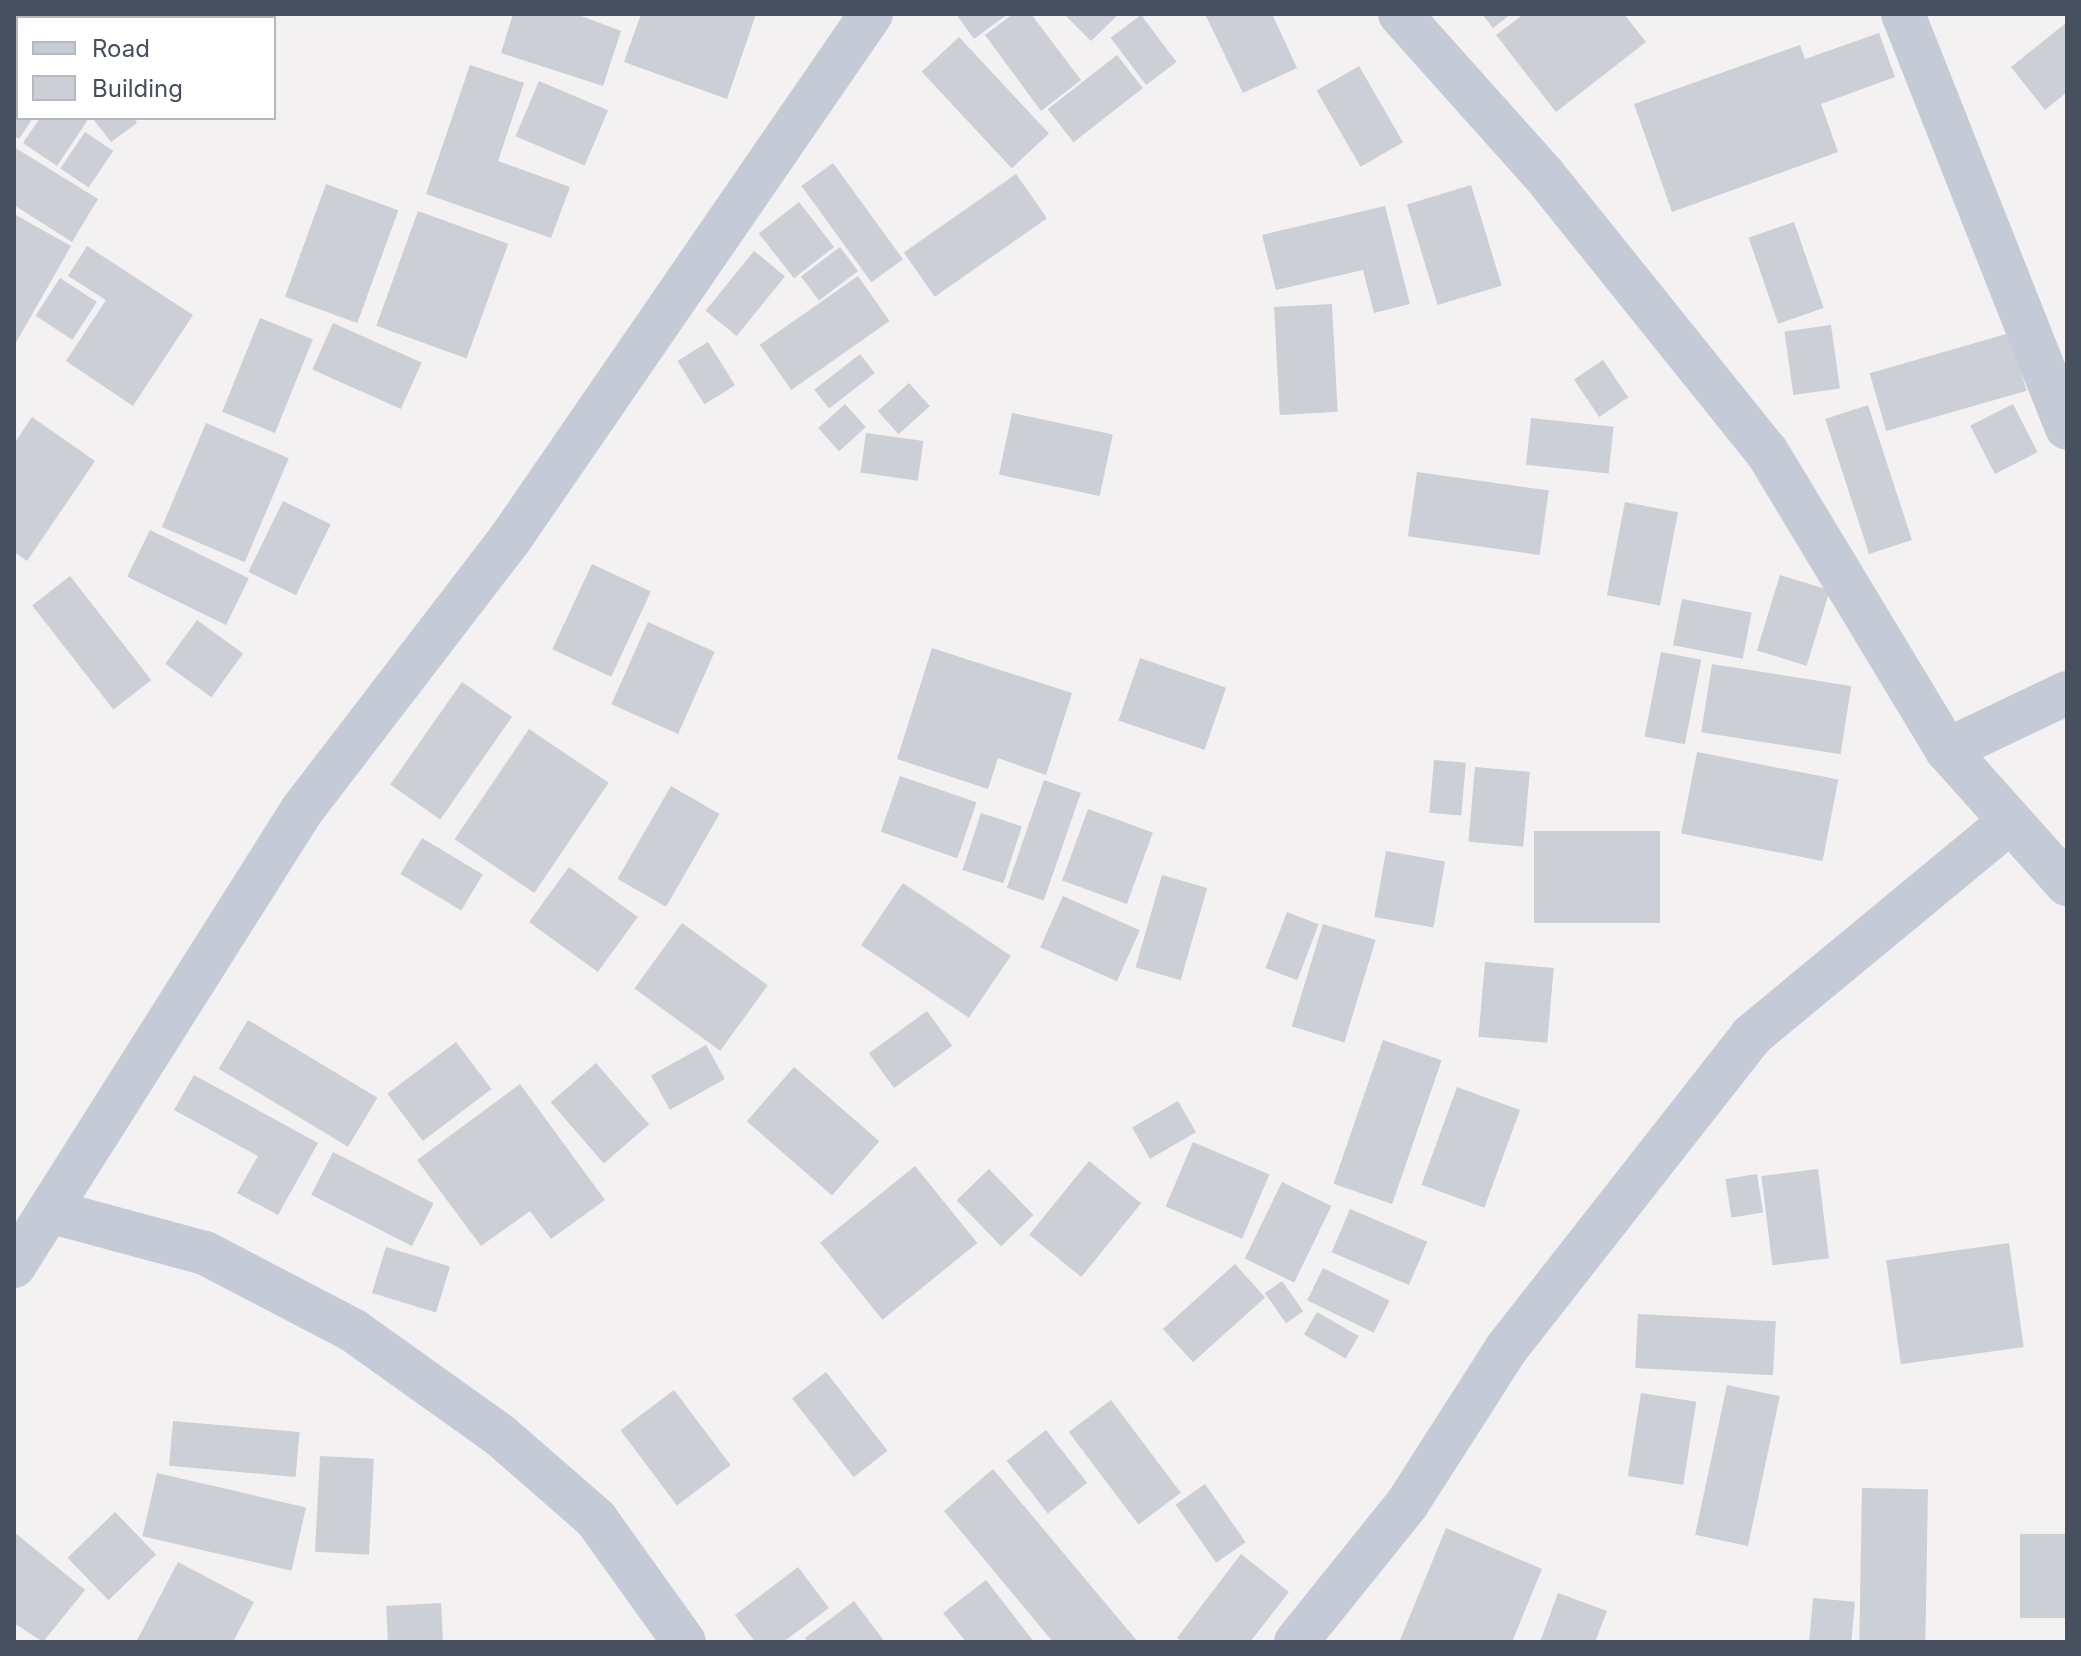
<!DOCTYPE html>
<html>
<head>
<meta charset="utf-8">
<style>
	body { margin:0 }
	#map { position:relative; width:2081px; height:1656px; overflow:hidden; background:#f3f1f1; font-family:Inter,sans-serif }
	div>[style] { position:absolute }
	.building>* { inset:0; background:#cccfd5; transform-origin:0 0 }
	.minor>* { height:44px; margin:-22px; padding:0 22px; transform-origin:22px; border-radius:22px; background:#c4cad6 }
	span { translate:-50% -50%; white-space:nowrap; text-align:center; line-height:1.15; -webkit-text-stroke:6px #fff; paint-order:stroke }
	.frame { position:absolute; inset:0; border:16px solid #47505f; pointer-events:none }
	.legend { position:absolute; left:16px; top:16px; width:260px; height:104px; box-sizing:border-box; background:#fff; border:2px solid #b5b9bf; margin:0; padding:10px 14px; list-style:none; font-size:24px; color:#47505f }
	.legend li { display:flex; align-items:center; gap:16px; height:40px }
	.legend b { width:40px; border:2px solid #b5b9bf }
</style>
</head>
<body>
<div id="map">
	<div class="building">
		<i style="clip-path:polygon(513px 14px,576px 14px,621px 31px,603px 86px,501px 53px)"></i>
		<i style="clip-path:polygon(641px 14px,756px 14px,727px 99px,624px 62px)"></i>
		<i style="clip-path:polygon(956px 14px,1003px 14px,1005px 16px,974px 39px)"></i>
		<i style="clip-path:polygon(1013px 14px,1031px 14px,1081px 80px,1041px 111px,985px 35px)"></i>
		<i style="clip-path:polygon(1064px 14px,1119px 14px,1091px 41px)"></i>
		<i style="clip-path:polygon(1205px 14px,1272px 14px,1297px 68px,1243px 93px)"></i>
		<i style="clip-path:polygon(1482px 14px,1511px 14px,1493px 28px)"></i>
		<i style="clip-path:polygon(1524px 14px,1624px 14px,1646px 42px,1556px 112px,1496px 35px)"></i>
		<i style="left:1141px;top:15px;width:59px;height:38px;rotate:53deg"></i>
		<i style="clip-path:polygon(2067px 22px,2067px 92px,2045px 110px,2011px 67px)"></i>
		<i style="clip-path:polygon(1879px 33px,1895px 77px,1821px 104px,1838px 152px,1672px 212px,1634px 104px,1800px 45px,1805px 59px)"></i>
		<i style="left:959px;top:37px;width:132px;height:51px;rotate:47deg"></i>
		<i style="left:1117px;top:55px;width:42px;height:88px;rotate:52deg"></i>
		<i style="clip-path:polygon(470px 65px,524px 83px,498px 161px,570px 187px,551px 238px,426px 194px)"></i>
		<i style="left:1359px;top:66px;width:88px;height:49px;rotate:60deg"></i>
		<i style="clip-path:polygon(18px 74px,18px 118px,33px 118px,19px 139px,14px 136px)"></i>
		<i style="left:539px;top:81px;width:75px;height:60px;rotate:23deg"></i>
		<i style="clip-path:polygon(40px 118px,89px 118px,57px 166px,23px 143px)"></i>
		<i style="clip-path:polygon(134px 118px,137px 123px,111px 142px,94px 120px)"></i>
		<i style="left:85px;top:132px;width:34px;height:44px;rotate:34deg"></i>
		<i style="clip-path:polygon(14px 147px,98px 199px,72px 242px,14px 205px)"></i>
		<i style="left:833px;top:163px;width:119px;height:39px;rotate:54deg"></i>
		<i style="left:1016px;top:174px;width:54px;height:137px;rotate:55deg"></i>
		<i style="left:326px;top:184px;width:77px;height:120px;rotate:20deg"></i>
		<i style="left:1471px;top:185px;width:105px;height:67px;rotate:73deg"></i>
		<i style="left:799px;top:202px;width:57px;height:51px;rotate:52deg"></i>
		<i style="clip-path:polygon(1385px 206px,1410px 304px,1374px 313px,1363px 270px,1276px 290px,1262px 235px)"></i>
		<i style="left:418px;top:211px;width:96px;height:122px;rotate:20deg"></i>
		<i style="clip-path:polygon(14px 214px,71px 246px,14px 346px)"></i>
		<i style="left:1794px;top:222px;width:91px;height:48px;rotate:71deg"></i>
		<i style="clip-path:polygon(87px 246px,193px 315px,133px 406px,66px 361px,106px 300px,68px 276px)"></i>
		<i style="left:840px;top:247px;width:30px;height:49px;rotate:53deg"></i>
		<i style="left:754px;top:251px;width:40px;height:77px;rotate:39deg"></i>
		<i style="left:858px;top:276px;width:55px;height:120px;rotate:55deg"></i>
		<i style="left:60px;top:278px;width:44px;height:45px;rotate:33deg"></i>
		<i style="left:1332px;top:304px;width:108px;height:58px;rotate:87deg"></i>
		<i style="left:260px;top:318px;width:57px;height:101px;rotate:22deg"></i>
		<i style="left:333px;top:323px;width:97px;height:51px;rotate:24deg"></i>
		<i style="left:1831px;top:325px;width:64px;height:47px;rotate:82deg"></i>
		<i style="left:2010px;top:333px;width:60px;height:146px;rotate:74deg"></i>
		<i style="left:708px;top:342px;width:51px;height:36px;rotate:58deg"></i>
		<i style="left:860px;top:354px;width:24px;height:58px;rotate:52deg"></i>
		<i style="left:1603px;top:360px;width:45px;height:35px;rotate:56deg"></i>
		<i style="left:909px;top:383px;width:31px;height:42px;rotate:48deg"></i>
		<i style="left:845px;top:404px;width:31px;height:36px;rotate:48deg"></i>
		<i style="left:2013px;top:404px;width:54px;height:48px;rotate:63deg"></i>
		<i style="left:1868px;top:405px;width:142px;height:45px;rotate:72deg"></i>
		<i style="left:1012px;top:413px;width:103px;height:63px;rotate:12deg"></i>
		<i style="clip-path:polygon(32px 417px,95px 461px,27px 561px,14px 552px,14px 444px)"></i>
		<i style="left:1531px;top:418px;width:83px;height:47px;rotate:6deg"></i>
		<i style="left:206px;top:423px;width:90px;height:113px;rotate:23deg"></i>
		<i style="left:866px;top:433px;width:58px;height:40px;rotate:8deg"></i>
		<i style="left:1417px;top:472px;width:133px;height:65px;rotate:8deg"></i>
		<i style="left:283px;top:501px;width:53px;height:79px;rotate:26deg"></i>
		<i style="left:1625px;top:502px;width:54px;height:95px;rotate:11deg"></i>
		<i style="left:150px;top:530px;width:110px;height:52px;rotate:26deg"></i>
		<i style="left:592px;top:564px;width:65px;height:94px;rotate:25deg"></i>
		<i style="left:1780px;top:575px;width:52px;height:79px;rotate:17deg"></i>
		<i style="left:70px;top:576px;width:132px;height:48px;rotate:52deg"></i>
		<i style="left:1682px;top:599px;width:71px;height:47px;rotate:11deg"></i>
		<i style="left:197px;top:620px;width:57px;height:54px;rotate:36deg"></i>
		<i style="left:648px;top:622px;width:73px;height:90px;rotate:24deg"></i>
		<i style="clip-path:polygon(932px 648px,1072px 693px,1046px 775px,998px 758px,988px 789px,897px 759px)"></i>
		<i style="left:1661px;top:652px;width:41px;height:86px;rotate:11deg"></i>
		<i style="left:1140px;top:658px;width:91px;height:66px;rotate:19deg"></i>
		<i style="left:1712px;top:664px;width:141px;height:69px;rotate:9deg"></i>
		<i style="left:462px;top:682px;width:61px;height:125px;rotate:35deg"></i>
		<i style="left:529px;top:729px;width:96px;height:133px;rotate:34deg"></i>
		<i style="left:1697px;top:752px;width:144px;height:83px;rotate:11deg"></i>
		<i style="left:1434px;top:760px;width:32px;height:53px;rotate:5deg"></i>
		<i style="left:1475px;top:767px;width:55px;height:75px;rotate:5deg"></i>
		<i style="left:900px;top:776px;width:81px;height:59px;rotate:19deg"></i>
		<i style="left:1044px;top:780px;width:39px;height:114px;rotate:19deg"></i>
		<i style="left:671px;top:786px;width:56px;height:107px;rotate:30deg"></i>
		<i style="left:1088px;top:809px;width:69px;height:76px;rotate:20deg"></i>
		<i style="left:981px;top:813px;width:43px;height:60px;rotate:18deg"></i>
		<i style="left:1534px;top:831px;width:126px;height:92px"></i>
		<i style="left:422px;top:838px;width:71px;height:42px;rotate:31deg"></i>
		<i style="left:1386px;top:851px;width:60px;height:67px;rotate:10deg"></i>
		<i style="left:569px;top:867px;width:85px;height:68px;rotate:36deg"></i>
		<i style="left:1162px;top:875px;width:47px;height:96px;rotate:16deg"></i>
		<i style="left:903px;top:883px;width:130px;height:75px;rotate:34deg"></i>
		<i style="left:1063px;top:896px;width:84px;height:56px;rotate:24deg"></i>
		<i style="left:1287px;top:912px;width:34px;height:60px;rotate:21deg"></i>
		<i style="left:682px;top:923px;width:106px;height:81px;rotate:36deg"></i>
		<i style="left:1323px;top:924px;width:55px;height:107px;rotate:17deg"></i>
		<i style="left:1485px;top:962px;width:69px;height:75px;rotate:5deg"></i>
		<i style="left:927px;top:1011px;width:43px;height:72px;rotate:54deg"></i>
		<i style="left:248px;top:1020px;width:151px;height:57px;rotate:31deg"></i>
		<i style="left:1383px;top:1040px;width:62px;height:152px;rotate:19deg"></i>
		<i style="left:456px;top:1042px;width:59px;height:86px;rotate:53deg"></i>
		<i style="left:706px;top:1045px;width:39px;height:63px;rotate:61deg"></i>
		<i style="left:596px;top:1063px;width:81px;height:60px;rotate:49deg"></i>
		<i style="left:794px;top:1067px;width:113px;height:72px;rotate:41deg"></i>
		<i style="clip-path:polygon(194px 1075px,318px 1143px,278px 1215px,237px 1193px,258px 1156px,174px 1110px)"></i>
		<i style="clip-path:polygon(520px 1084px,605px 1200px,551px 1239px,530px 1211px,481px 1246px,417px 1160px)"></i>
		<i style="left:1457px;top:1087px;width:67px;height:104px;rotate:20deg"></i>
		<i style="left:1178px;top:1101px;width:36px;height:53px;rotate:60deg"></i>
		<i style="left:1193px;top:1142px;width:83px;height:70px;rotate:23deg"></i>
		<i style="left:333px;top:1152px;width:113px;height:48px;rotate:27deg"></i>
		<i style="left:1089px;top:1161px;width:67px;height:95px;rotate:39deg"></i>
		<i style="left:915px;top:1166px;width:99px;height:122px;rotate:51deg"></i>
		<i style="left:989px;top:1169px;width:64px;height:45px;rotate:46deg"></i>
		<i style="left:1818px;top:1169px;width:90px;height:57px;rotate:83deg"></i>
		<i style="left:1757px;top:1174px;width:39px;height:32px;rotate:81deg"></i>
		<i style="left:1282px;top:1182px;width:55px;height:85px;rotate:26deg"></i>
		<i style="left:1350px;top:1209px;width:84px;height:47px;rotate:23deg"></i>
		<i style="left:2009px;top:1243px;width:105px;height:124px;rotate:82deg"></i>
		<i style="left:386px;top:1247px;width:67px;height:48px;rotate:17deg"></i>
		<i style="left:1235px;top:1264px;width:45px;height:97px;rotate:48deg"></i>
		<i style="left:1323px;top:1268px;width:74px;height:36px;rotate:26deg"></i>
		<i style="left:1282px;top:1281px;width:37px;height:21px;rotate:55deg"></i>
		<i style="left:1317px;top:1312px;width:48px;height:26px;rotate:30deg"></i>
		<i style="left:1638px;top:1314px;width:138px;height:54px;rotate:3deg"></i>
		<i style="left:826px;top:1372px;width:100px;height:43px;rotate:52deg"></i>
		<i style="left:1727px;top:1385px;width:54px;height:153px;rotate:12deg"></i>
		<i style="left:674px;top:1390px;width:94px;height:67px;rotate:53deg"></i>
		<i style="left:1641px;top:1393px;width:56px;height:84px;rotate:9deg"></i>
		<i style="left:1111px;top:1400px;width:116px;height:53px;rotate:53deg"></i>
		<i style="left:173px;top:1421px;width:127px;height:45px;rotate:5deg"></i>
		<i style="left:1046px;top:1430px;width:67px;height:50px;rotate:52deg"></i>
		<i style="left:320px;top:1456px;width:54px;height:96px;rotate:3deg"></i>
		<i style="clip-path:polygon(993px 1469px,1138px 1642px,1053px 1642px,944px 1511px)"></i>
		<i style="left:157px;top:1473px;width:153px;height:65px;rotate:13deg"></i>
		<i style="left:1205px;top:1484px;width:71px;height:36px;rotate:55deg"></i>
		<i style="left:1862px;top:1488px;width:66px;height:154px;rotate:1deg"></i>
		<i style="left:115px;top:1512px;width:59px;height:66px;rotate:46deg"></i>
		<i style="clip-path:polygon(1446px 1528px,1542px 1569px,1512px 1642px,1400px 1640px)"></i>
		<i style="clip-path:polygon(14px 1532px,85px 1590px,43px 1642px,14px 1623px)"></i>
		<i style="left:2020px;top:1534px;width:47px;height:84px"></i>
		<i style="clip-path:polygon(1241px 1554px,1289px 1592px,1250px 1642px,1182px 1642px,1177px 1638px)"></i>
		<i style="clip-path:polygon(178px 1562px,254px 1602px,233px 1642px,136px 1642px)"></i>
		<i style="clip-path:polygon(798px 1567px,829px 1608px,783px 1642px,755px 1642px,735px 1615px)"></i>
		<i style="clip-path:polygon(986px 1580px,1034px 1642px,966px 1642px,943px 1613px)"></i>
		<i style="clip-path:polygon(1558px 1593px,1607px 1611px,1595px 1642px,1540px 1642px)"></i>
		<i style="left:1813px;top:1598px;width:42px;height:44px;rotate:5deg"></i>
		<i style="clip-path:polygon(854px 1601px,885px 1642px,808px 1642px,805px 1638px)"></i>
		<i style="left:441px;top:1603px;width:39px;height:55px;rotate:87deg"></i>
	</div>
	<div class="minor">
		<i style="left:1400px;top:14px;width:216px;rotate:48.2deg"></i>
		<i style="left:1544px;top:175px;width:356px;rotate:51.2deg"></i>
		<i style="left:1767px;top:452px;width:348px;rotate:58.9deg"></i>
		<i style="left:1947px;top:750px;width:180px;rotate:48.2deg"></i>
		<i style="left:1903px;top:14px;width:445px;rotate:68.4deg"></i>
		<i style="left:1947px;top:750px;width:133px;rotate:-25.4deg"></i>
		<i style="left:49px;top:1211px;width:162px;rotate:15.1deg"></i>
		<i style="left:205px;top:1253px;width:168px;rotate:27.6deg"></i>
		<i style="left:354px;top:1331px;width:181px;rotate:35.5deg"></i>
		<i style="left:501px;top:1436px;width:126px;rotate:41.1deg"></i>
		<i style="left:596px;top:1519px;width:151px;rotate:54.4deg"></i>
		<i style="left:14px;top:1266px;width:539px;rotate:-57.72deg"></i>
		<i style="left:302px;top:810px;width:342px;rotate:-52.5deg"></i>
		<i style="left:510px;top:539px;width:637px;rotate:-55.49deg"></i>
		<i style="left:1296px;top:1642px;width:177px;rotate:-51.2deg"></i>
		<i style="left:1407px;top:1504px;width:184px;rotate:-57.4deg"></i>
		<i style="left:1506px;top:1349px;width:397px;rotate:-51.9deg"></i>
		<i style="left:1751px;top:1036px;width:337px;rotate:-39.6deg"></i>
	</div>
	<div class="frame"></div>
	<ul class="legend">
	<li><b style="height:10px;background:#c4cad6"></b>Road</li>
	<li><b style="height:22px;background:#cccfd5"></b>Building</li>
	</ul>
</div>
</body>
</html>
